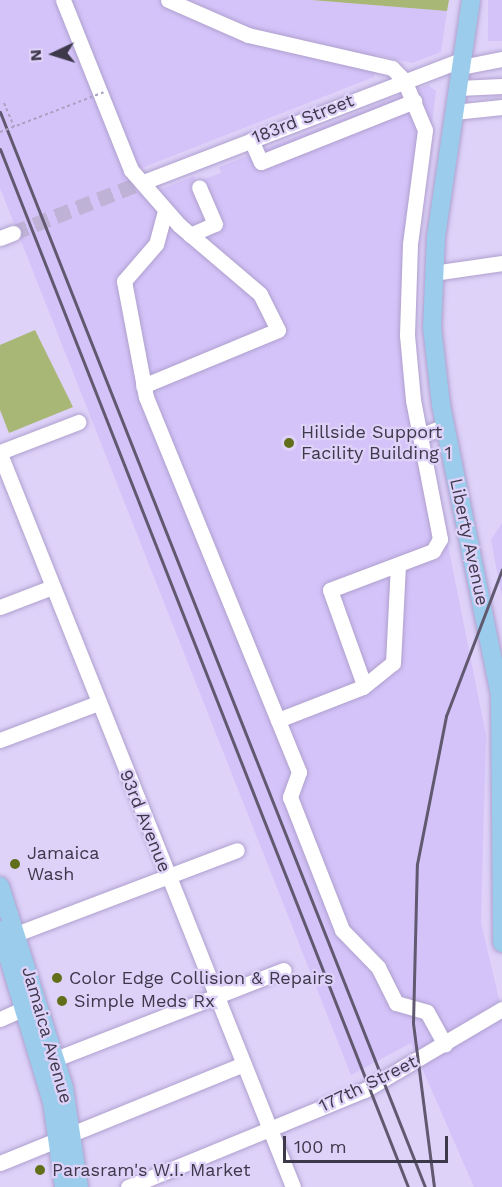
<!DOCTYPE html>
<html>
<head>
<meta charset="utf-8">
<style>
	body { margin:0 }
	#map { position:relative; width:502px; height:1187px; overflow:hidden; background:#ded2f9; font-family:"Work Sans",sans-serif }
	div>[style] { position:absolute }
	.built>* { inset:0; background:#d4c3f9; transform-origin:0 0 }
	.green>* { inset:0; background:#a8b776 }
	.minor-tunnel>* { height:15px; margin-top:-7.5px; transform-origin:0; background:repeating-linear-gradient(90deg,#beb3d6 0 15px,transparent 0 23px) }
	.path>* { height:2px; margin-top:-1px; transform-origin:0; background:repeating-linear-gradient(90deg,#aba1c2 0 3px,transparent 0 6px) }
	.roads { filter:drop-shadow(0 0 2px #afa0ce) drop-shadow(0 0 2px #afa0ce) }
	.minor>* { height:15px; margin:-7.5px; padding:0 7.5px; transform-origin:7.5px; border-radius:7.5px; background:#fff }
	.major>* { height:18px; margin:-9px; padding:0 9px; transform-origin:9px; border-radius:9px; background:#9bcceb }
	.rail>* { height:3px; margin:-1.5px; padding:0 1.5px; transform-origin:1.5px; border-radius:1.5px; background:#605970 }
	.path-bridge>* { height:2px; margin-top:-1px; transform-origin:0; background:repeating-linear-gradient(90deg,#aba1c2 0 3px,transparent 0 6px) }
	.dots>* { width:16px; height:16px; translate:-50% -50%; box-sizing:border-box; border:3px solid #ded2f9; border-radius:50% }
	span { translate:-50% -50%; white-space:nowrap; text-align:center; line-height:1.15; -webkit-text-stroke:4.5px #ded2f9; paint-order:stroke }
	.street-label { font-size:18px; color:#3e384b }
	.poi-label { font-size:18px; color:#3e384b }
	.left { translate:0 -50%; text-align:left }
	.north { position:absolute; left:24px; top:24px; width:60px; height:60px; -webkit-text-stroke:4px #ded2f9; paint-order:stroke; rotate:266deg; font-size:16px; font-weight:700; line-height:24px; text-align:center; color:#3e384b }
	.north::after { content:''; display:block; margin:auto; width:21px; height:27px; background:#3e384b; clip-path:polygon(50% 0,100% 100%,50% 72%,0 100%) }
	.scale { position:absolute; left:283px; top:1136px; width:165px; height:27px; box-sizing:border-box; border:3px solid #3e384b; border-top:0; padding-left:8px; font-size:18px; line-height:21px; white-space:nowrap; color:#3e384b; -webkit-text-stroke:4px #ded2f9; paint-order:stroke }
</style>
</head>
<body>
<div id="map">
	<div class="built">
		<i style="clip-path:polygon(0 0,311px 0,447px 11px,441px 52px,412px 63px,377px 55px,374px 77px,139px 169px,154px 192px,194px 176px,196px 182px,221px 173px,219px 167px,428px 85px,436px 91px,411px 286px,417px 391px,486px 735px,481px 922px,502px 1012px,502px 1187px,474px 1187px,411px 1043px,351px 1075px,0 188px)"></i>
		<i style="left:488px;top:0;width:14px;height:41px"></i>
		<i style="clip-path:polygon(502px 523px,502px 597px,491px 540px)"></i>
	</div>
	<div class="green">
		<i style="clip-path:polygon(311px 0,449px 0,447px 11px)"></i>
		<i style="clip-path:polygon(35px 330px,73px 407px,9px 433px,0 410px,0 345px)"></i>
	</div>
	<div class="minor-tunnel">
		<i style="left:13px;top:233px;width:143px;rotate:-21.4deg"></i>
	</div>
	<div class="path">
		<i style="left:4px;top:103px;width:26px;rotate:67deg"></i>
	</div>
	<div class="roads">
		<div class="minor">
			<i style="left:63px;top:0;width:183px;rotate:68.2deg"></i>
			<i style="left:131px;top:170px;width:73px;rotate:48.9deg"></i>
			<i style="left:179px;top:225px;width:106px;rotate:40.4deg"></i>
			<i style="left:260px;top:294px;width:40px;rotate:63.4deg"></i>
			<i style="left:278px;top:330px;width:146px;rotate:157.5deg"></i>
			<i style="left:168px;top:0;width:87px;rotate:23.6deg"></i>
			<i style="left:248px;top:35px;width:148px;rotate:12.9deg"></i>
			<i style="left:392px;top:68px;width:17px;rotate:45deg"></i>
			<i style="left:404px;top:80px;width:54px;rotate:67.2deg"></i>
			<i style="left:425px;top:130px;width:115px;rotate:97.5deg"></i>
			<i style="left:410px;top:244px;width:91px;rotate:91.9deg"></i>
			<i style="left:407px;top:335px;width:65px;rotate:84.7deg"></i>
			<i style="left:413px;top:400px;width:142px;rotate:79deg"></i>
			<i style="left:440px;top:539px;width:14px;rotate:120deg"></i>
			<i style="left:433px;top:551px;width:110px;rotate:159.3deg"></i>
			<i style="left:330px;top:590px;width:101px;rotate:70.3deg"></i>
			<i style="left:461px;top:67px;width:42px;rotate:-11deg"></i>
			<i style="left:458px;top:88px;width:44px;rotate:-2.6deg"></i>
			<i style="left:454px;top:112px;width:48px;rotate:-5.9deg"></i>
			<i style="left:251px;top:140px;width:24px;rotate:66deg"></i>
			<i style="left:261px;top:162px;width:165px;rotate:-21.7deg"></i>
			<i style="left:146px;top:181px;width:338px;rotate:-21deg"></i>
			<i style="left:165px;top:211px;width:34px;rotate:105deg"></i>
			<i style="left:156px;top:244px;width:49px;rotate:130.9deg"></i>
			<i style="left:124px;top:281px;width:118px;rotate:79.3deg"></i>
			<i style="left:146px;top:397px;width:405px;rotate:67.8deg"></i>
			<i style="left:299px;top:772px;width:27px;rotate:110deg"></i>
			<i style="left:290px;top:797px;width:143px;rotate:68.6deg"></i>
			<i style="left:342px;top:930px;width:52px;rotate:45.8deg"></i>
			<i style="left:378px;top:967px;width:40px;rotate:63.4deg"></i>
			<i style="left:396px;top:1003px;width:32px;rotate:16deg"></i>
			<i style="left:427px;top:1012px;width:37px;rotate:61deg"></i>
			<i style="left:190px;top:235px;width:27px;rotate:-24deg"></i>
			<i style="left:215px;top:224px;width:40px;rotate:-113.4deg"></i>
			<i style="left:0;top:238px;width:14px;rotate:-21deg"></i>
			<i style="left:433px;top:273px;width:70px;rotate:-8.2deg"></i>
			<i style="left:420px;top:436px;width:27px;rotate:-22deg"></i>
			<i style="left:0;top:452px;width:84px;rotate:-21deg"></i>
			<i style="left:0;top:454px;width:789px;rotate:68.21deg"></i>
			<i style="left:0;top:607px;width:56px;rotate:-21deg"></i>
			<i style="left:278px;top:720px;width:91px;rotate:-21.2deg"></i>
			<i style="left:363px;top:687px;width:38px;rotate:-39deg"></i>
			<i style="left:393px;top:663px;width:98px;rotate:-87.1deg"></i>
			<i style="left:0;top:740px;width:105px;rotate:-20.7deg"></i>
			<i style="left:16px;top:934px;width:236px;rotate:-20.8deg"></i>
			<i style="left:0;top:1019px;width:36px;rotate:-24deg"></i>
			<i style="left:45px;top:1063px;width:256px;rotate:-21.3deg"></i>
			<i style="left:0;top:1163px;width:263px;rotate:-22.1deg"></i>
			<i style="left:128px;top:1187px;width:256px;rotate:-22.3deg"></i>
			<i style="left:365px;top:1090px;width:159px;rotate:-30.6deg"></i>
		</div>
		<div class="major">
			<i style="left:471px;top:0;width:240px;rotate:98.4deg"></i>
			<i style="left:436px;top:237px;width:90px;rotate:92.5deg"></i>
			<i style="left:432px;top:327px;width:79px;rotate:83.4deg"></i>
			<i style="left:441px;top:405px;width:297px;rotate:78.5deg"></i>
			<i style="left:500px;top:696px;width:247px;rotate:89.5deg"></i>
			<i style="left:0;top:886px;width:212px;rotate:72.4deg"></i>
			<i style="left:64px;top:1088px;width:100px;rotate:81.4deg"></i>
			<i style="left:0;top:930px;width:180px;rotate:73.2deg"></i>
			<i style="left:52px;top:1102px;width:86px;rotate:82deg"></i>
		</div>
	</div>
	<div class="rail">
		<i style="left:0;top:112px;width:1156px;rotate:68.43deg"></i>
		<i style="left:0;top:149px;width:1115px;rotate:68.54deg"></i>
		<i style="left:434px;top:1187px;width:165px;rotate:-97.3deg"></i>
		<i style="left:413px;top:1023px;width:159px;rotate:-88.6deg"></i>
		<i style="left:417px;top:864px;width:151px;rotate:-78.9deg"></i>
		<i style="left:446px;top:716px;width:157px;rotate:-69.1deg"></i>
	</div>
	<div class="path-bridge">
		<i style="left:0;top:132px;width:111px;rotate:-21deg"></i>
	</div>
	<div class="dots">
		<i style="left:289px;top:443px;background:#616f1b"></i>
		<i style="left:15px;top:864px;background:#616f1b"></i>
		<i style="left:57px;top:978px;background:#616f1b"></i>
		<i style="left:62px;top:1001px;background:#616f1b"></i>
		<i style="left:40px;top:1170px;background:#616f1b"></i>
	</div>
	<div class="street-label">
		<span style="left:303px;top:119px;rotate:-21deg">183rd Street</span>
		<span style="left:469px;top:542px;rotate:78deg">Liberty Avenue</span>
		<span style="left:145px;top:821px;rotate:68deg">93rd Avenue</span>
		<span style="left:47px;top:1035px;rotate:74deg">Jamaica Avenue</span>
		<span style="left:368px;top:1084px;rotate:-26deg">177th Street</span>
	</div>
	<div class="poi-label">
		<span class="left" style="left:301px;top:443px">Hillside Support<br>Facility Building 1</span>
		<span class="left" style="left:27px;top:864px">Jamaica<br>Wash</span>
		<span class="left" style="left:69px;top:978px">Color Edge Collision &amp; Repairs</span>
		<span class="left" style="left:74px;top:1001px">Simple Meds Rx</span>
		<span class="left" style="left:52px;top:1170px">Parasram's W.I. Market</span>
	</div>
	<div class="north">N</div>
	<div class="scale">100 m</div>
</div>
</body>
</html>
